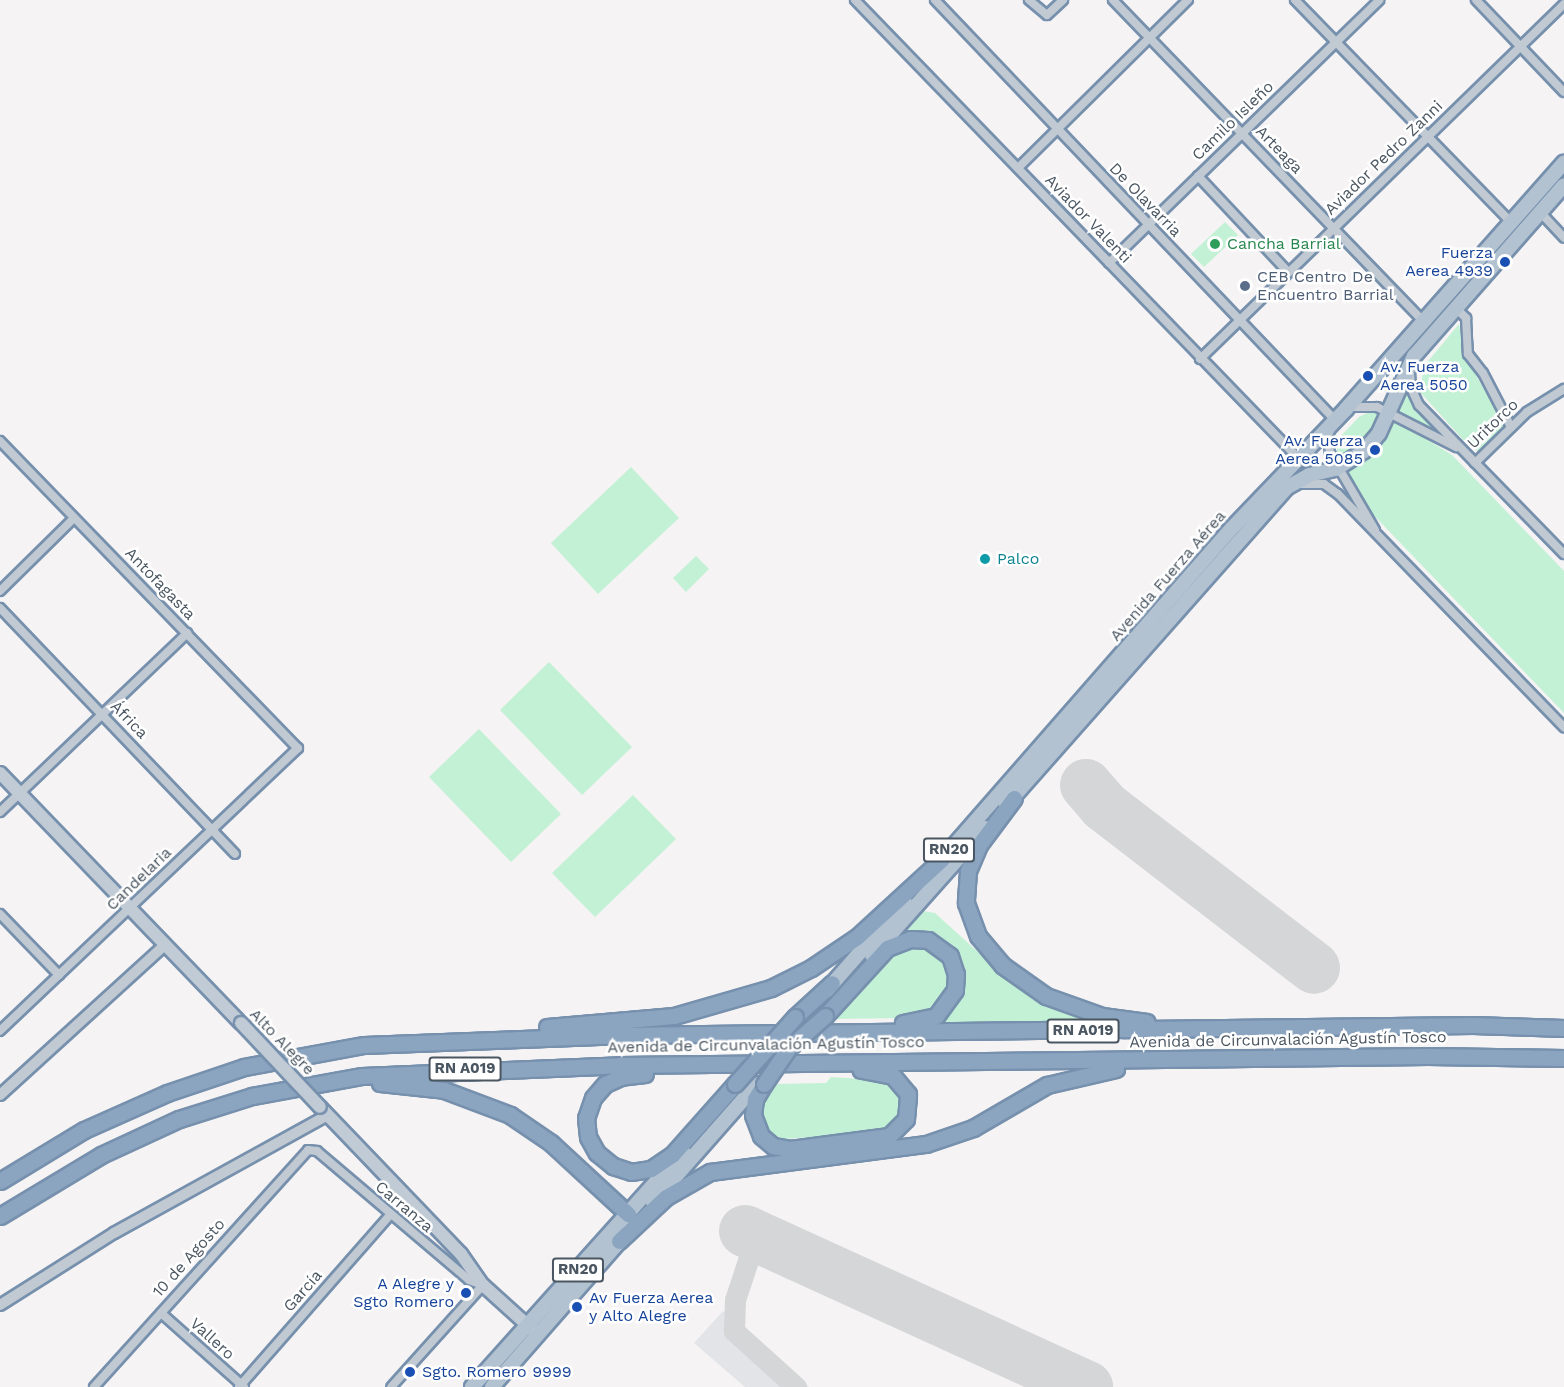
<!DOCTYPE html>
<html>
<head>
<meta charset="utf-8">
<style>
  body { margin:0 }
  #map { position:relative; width:1564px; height:1387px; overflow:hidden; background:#f5f3f3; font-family:"Work Sans",sans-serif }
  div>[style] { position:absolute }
  .airport>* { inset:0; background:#e2e4e7 }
  .green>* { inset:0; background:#c3f1d5 }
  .taxiway>* { height:21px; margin:-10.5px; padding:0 10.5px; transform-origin:10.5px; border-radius:10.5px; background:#d5d6d8 }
  .runway>* { height:52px; margin:-26px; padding:0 26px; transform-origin:26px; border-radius:26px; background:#d5d6d8 }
  .roads { filter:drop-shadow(2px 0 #7690ad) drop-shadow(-2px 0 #7690ad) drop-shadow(0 2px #7690ad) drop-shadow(0 -2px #7690ad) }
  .minor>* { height:8px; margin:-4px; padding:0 4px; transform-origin:4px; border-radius:4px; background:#c1cad2 }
  .tertiary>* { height:10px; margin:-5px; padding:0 5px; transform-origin:5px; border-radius:5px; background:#c1cad2 }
  .secondary>* { height:12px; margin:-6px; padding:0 6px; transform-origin:6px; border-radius:6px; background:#c1cbd6 }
  .primary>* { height:14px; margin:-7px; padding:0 7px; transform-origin:7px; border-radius:7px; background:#b3c2d1 }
  .motorway>* { height:15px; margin:-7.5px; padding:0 7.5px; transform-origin:7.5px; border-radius:7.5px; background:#8ba5c1 }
  .bridges { filter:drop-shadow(2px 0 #7690ad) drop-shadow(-2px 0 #7690ad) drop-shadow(0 2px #7690ad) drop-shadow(0 -2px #7690ad) }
  .secondary-bridge>* { height:12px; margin:-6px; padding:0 6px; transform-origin:6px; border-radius:6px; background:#c1cbd6 }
  .motorway-bridge>* { height:15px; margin:-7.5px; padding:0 7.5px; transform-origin:7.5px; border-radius:7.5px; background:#8ba5c1 }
  .dots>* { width:16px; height:16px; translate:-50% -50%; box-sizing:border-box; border:3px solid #fff; border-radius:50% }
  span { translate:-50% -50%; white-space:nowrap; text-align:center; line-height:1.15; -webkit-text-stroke:5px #fff; paint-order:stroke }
  .shield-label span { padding:2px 4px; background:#fff; border:2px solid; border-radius:4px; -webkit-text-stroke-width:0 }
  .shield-label { font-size:15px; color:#4a5661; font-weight:700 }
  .street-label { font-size:16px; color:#4a5661 }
  .leisure-label { font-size:16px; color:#27864d }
  .left { translate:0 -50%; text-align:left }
  .transit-label { font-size:16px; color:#164399 }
  .right { translate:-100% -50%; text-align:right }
  .service-label { font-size:16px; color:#4e5e75 }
  .culture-label { font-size:16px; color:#0d838f }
</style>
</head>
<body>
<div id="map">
  <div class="airport">
    <i style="clip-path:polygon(723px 1311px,809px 1387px,745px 1387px,694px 1343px)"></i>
  </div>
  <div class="green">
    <i style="clip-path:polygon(1225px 222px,1238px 235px,1204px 267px,1191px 254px)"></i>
    <i style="clip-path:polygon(1459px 324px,1464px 354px,1505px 427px,1481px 453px,1467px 444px,1420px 392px,1424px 366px)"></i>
    <i style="clip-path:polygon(1404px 388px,1435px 431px,1394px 409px)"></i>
    <i style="clip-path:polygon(1371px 411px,1379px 416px,1377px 428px,1353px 452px,1337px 454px,1337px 440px,1359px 417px)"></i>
    <i style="clip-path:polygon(1391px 417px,1452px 455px,1564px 571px,1564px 713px,1360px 501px,1345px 471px,1378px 445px)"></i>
    <i style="clip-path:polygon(631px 467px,679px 518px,598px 594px,551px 543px)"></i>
    <i style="clip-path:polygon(696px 556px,709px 569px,686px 592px,673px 578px)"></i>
    <i style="clip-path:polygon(549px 662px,632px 747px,582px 795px,500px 710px)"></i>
    <i style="clip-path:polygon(479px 729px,561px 814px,511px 862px,429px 777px)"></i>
    <i style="clip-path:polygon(633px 795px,676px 839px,595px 917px,552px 873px)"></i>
    <i style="clip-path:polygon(923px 911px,935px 913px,1000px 972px,1031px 994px,1095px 1021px,931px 1023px,947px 1013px,958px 998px,957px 958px,904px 935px)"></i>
    <i style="clip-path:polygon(921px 944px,945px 959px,952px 981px,933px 1011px,903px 1018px,834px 1019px,889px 957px)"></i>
    <i style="clip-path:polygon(831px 1077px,889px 1081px,901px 1096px,899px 1119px,887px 1130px,870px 1133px,783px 1139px,765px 1129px,758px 1111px,768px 1090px,776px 1084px,826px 1083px)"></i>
  </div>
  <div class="taxiway">
    <i style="left:756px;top:1236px;width:67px;rotate:108.2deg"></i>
    <i style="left:735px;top:1300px;width:31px;rotate:92deg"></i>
    <i style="left:734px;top:1331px;width:84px;rotate:42.1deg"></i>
  </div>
  <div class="runway">
    <i style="left:1086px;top:785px;width:28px;rotate:49deg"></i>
    <i style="left:1104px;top:806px;width:265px;rotate:37.6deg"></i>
    <i style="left:745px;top:1231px;width:376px;rotate:24.5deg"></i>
  </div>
  <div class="roads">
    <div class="minor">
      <i style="left:855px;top:0;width:639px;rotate:45.95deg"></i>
      <i style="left:935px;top:0;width:580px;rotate:46.4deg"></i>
      <i style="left:1335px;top:420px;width:17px;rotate:115deg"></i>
      <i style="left:1328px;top:435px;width:18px;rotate:84deg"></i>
      <i style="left:1330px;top:453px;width:89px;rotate:59.7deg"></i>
      <i style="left:1029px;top:0;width:23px;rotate:40deg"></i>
      <i style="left:1047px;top:15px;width:22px;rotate:-43deg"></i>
      <i style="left:1113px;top:0;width:446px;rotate:46deg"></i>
      <i style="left:1295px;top:0;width:311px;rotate:45.8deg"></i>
      <i style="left:1476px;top:0;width:127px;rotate:46.3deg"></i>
      <i style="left:1018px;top:168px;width:239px;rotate:-44.7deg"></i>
      <i style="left:1198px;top:176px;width:132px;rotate:46.8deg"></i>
      <i style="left:1540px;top:212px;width:35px;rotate:47deg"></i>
      <i style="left:1109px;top:263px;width:377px;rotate:-44.2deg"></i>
      <i style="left:1455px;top:307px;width:16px;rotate:45deg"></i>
      <i style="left:1466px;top:318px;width:36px;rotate:87deg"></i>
      <i style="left:1468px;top:354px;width:24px;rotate:52deg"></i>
      <i style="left:1483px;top:373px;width:61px;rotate:62.6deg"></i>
      <i style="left:1200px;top:359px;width:508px;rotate:-44.28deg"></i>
      <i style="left:1410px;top:371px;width:17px;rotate:87deg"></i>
      <i style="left:1411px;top:388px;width:19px;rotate:65deg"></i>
      <i style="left:1419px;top:405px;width:208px;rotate:45.8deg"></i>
      <i style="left:1350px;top:407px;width:27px"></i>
      <i style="left:1377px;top:407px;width:89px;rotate:26.9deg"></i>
      <i style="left:0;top:441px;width:428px;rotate:45.9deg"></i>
      <i style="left:298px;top:748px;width:411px;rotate:136.5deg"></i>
      <i style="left:1475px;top:463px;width:73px;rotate:-44.4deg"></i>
      <i style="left:1527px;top:412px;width:44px;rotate:-31.9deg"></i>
      <i style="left:1301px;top:484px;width:23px"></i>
      <i style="left:1324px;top:484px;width:17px;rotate:36deg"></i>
      <i style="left:1338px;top:494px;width:325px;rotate:45.9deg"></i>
      <i style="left:0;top:591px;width:104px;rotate:-44.6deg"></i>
      <i style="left:0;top:608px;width:340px;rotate:46.3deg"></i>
      <i style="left:0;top:812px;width:259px;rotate:-43.7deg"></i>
      <i style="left:0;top:914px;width:85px;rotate:46deg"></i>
      <i style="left:161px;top:1313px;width:111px;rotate:41.7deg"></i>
      <i style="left:94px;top:1387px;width:319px;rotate:-47.9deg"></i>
      <i style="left:308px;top:1150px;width:9px;rotate:6deg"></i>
      <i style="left:317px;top:1151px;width:199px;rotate:40.3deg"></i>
      <i style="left:469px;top:1280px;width:15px;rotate:20deg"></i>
      <i style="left:483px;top:1285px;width:137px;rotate:132deg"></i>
      <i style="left:239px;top:1387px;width:229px;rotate:-48.7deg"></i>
    </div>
    <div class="tertiary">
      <i style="left:0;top:1095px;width:223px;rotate:-42.3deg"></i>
      <i style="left:0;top:1305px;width:135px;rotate:-32.3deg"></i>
      <i style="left:114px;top:1233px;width:244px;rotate:-28.9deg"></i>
    </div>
    <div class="secondary">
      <i style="left:0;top:773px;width:347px;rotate:46.1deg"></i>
      <i style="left:320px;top:1107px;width:204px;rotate:46.2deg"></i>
      <i style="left:461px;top:1254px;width:38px;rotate:55deg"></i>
      <i style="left:483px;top:1285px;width:70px;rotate:42.1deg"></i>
    </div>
    <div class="primary">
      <i style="left:1006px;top:805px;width:423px;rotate:-48.5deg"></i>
      <i style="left:1286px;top:488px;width:26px;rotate:-29deg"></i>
      <i style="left:1309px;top:475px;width:28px;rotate:-13deg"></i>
      <i style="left:1336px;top:469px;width:33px;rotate:-33deg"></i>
      <i style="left:1364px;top:451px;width:23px;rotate:-50deg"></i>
      <i style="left:1379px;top:433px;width:85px;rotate:-65.6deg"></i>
      <i style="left:1414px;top:356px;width:227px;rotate:-48.7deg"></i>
      <i style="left:936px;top:866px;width:449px;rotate:-48.8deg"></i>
      <i style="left:1232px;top:528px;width:165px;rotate:-46.2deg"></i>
      <i style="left:1346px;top:409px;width:329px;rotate:-48.5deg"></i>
      <i style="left:872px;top:955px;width:170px;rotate:-48.3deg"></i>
      <i style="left:827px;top:990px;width:118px;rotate:-48.8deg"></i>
      <i style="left:653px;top:1202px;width:157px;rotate:-48.6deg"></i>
      <i style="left:472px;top:1387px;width:316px;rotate:-48.1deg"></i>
      <i style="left:492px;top:1387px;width:205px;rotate:-48.8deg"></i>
    </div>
    <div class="motorway">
      <i style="left:1014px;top:798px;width:59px;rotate:126.7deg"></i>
      <i style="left:979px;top:845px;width:28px;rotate:113deg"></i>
      <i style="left:968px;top:871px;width:32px;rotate:94deg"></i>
      <i style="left:966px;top:903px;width:35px;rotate:70deg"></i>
      <i style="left:978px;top:936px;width:38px;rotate:50deg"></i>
      <i style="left:1002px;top:965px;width:54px;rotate:35.2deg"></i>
      <i style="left:1046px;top:996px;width:59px;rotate:19.7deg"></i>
      <i style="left:1102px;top:1016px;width:45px;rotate:7.6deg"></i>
      <i style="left:825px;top:1016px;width:92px;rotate:-47.6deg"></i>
      <i style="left:887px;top:948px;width:25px;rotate:-21deg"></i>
      <i style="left:910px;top:939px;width:18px;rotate:3deg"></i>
      <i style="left:928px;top:940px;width:27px;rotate:36deg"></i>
      <i style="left:950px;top:956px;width:19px;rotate:72deg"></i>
      <i style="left:956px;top:974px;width:16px;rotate:94deg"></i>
      <i style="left:955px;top:990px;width:32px;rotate:126deg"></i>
      <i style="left:936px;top:1016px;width:34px;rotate:168deg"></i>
      <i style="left:795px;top:1017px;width:50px;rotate:-42.6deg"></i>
      <i style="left:547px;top:1027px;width:127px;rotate:-5deg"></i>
      <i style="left:674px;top:1016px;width:101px;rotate:-16.1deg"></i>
      <i style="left:771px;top:988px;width:45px;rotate:-26.6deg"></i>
      <i style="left:811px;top:968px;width:55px;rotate:-34deg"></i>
      <i style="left:857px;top:937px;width:115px;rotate:-42.5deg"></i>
      <i style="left:645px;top:1074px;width:24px;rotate:173deg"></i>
      <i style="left:621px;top:1077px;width:17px;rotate:156deg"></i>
      <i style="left:605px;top:1084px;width:18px;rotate:131deg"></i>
      <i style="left:593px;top:1098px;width:21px;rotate:109deg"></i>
      <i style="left:586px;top:1118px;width:19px;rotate:84deg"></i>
      <i style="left:588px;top:1137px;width:18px;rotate:61deg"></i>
      <i style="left:597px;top:1153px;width:21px;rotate:39deg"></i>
      <i style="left:613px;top:1166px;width:19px;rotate:18deg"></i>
      <i style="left:631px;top:1172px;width:20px;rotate:-9deg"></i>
      <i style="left:651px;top:1169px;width:25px;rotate:-34deg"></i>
      <i style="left:672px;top:1155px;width:95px;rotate:-48.4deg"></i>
      <i style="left:380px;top:1083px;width:64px;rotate:6.2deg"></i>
      <i style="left:444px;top:1090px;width:71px;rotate:20.7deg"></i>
      <i style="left:510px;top:1115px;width:50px;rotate:34.3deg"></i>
      <i style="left:551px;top:1143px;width:105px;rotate:42.7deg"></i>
      <i style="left:764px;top:1084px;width:17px;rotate:121deg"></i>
      <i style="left:755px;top:1099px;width:16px;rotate:97deg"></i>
      <i style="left:753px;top:1115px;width:22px;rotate:69deg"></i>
      <i style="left:761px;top:1136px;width:16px;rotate:40deg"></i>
      <i style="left:773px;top:1146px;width:17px;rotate:10deg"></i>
      <i style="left:790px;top:1149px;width:100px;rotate:-7.5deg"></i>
      <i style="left:889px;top:1136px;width:24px;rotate:-45deg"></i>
      <i style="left:906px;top:1119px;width:25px;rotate:-85deg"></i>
      <i style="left:908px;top:1094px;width:23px;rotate:-130deg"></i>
      <i style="left:893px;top:1076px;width:33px;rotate:-169deg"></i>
      <i style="left:0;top:1181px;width:98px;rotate:-31.3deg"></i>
      <i style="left:84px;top:1130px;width:91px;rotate:-24deg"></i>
      <i style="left:167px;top:1093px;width:81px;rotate:-18.7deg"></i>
      <i style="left:244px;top:1067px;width:122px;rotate:-10.4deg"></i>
      <i style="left:364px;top:1045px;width:255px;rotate:-2.2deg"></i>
      <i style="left:619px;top:1035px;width:854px;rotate:-0.67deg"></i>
      <i style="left:1473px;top:1025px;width:91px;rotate:1.9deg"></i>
      <i style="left:0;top:1216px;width:118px;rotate:-31.1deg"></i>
      <i style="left:101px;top:1155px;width:86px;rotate:-24.8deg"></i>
      <i style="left:179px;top:1119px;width:77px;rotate:-17.5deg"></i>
      <i style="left:252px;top:1096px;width:112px;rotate:-10.3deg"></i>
      <i style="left:362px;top:1076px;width:258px;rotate:-2.4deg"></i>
      <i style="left:620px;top:1065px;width:808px;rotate:-0.64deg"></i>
      <i style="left:1428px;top:1056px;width:136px;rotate:0.8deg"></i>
      <i style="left:619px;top:1241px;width:64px;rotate:-43.1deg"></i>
      <i style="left:666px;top:1197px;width:51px;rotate:-29.6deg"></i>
      <i style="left:710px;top:1172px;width:218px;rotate:-7.4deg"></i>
      <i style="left:926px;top:1144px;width:50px;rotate:-18.8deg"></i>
      <i style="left:973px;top:1128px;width:86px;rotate:-30.2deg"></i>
      <i style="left:1047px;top:1085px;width:71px;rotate:-13.1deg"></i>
    </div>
  </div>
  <div class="bridges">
    <div class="secondary-bridge">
      <i style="left:241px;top:1023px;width:115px;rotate:46.8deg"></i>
    </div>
    <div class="motorway-bridge">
      <i style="left:792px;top:1045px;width:44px;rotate:-41.3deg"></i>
      <i style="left:735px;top:1084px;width:90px;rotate:-48.2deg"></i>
      <i style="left:764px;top:1084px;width:42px;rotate:-55.6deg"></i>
    </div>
  </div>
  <div class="dots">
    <i style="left:1215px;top:244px;background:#2e9e5b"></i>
    <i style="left:1505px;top:262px;background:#1a4fb4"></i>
    <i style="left:1245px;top:286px;background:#5c6f8a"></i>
    <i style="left:1368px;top:376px;background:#1a4fb4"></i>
    <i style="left:1375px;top:450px;background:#1a4fb4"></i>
    <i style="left:985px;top:559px;background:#0f9aa8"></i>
    <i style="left:466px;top:1293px;background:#1a4fb4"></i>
    <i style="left:577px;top:1307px;background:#1a4fb4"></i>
    <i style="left:410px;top:1372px;background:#1a4fb4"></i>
  </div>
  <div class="shield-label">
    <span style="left:949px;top:850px">RN20</span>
    <span style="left:1083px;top:1031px">RN A019</span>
    <span style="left:465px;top:1069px">RN A019</span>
    <span style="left:578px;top:1270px">RN20</span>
  </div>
  <div class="street-label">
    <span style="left:1233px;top:121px;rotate:-44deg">Camilo Isleño</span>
    <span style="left:1279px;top:150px;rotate:46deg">Arteaga</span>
    <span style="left:1384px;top:158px;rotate:-44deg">Aviador Pedro Zanni</span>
    <span style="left:1145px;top:200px;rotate:46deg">De Olavarria</span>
    <span style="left:1088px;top:219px;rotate:46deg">Aviador Valenti</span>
    <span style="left:1493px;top:424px;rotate:-44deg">Uritorco</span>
    <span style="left:1168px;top:576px;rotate:-49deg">Avenida Fuerza Aérea</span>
    <span style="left:160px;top:584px;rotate:46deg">Antofagasta</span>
    <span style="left:129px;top:720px;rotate:46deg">África</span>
    <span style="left:139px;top:879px;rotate:-44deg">Candelaria</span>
    <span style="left:1288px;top:1040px;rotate:-1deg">Avenida de Circunvalación Agustín Tosco</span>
    <span style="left:282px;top:1042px;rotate:46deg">Alto Alegre</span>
    <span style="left:766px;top:1045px;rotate:-1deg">Avenida de Circunvalación Agustín Tosco</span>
    <span style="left:404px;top:1207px;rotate:40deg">Carranza</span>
    <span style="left:189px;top:1258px;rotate:-48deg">10 de Agosto</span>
    <span style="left:303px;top:1291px;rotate:-49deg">García</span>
    <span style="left:212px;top:1339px;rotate:42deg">Vallero</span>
  </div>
  <div class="leisure-label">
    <span class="left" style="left:1227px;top:244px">Cancha Barrial</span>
  </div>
  <div class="transit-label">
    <span class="right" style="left:1493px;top:262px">Fuerza<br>Aerea 4939</span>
    <span class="left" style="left:1380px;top:376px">Av. Fuerza<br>Aerea 5050</span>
    <span class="right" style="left:1363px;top:450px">Av. Fuerza<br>Aerea 5085</span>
    <span class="right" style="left:454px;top:1293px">A Alegre y<br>Sgto Romero</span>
    <span class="left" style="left:589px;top:1307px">Av Fuerza Aerea<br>y Alto Alegre</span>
    <span class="left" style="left:422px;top:1372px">Sgto. Romero 9999</span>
  </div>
  <div class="service-label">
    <span class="left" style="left:1257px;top:286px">CEB Centro De<br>Encuentro Barrial</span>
  </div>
  <div class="culture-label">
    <span class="left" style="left:997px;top:559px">Palco</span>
  </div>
</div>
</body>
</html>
